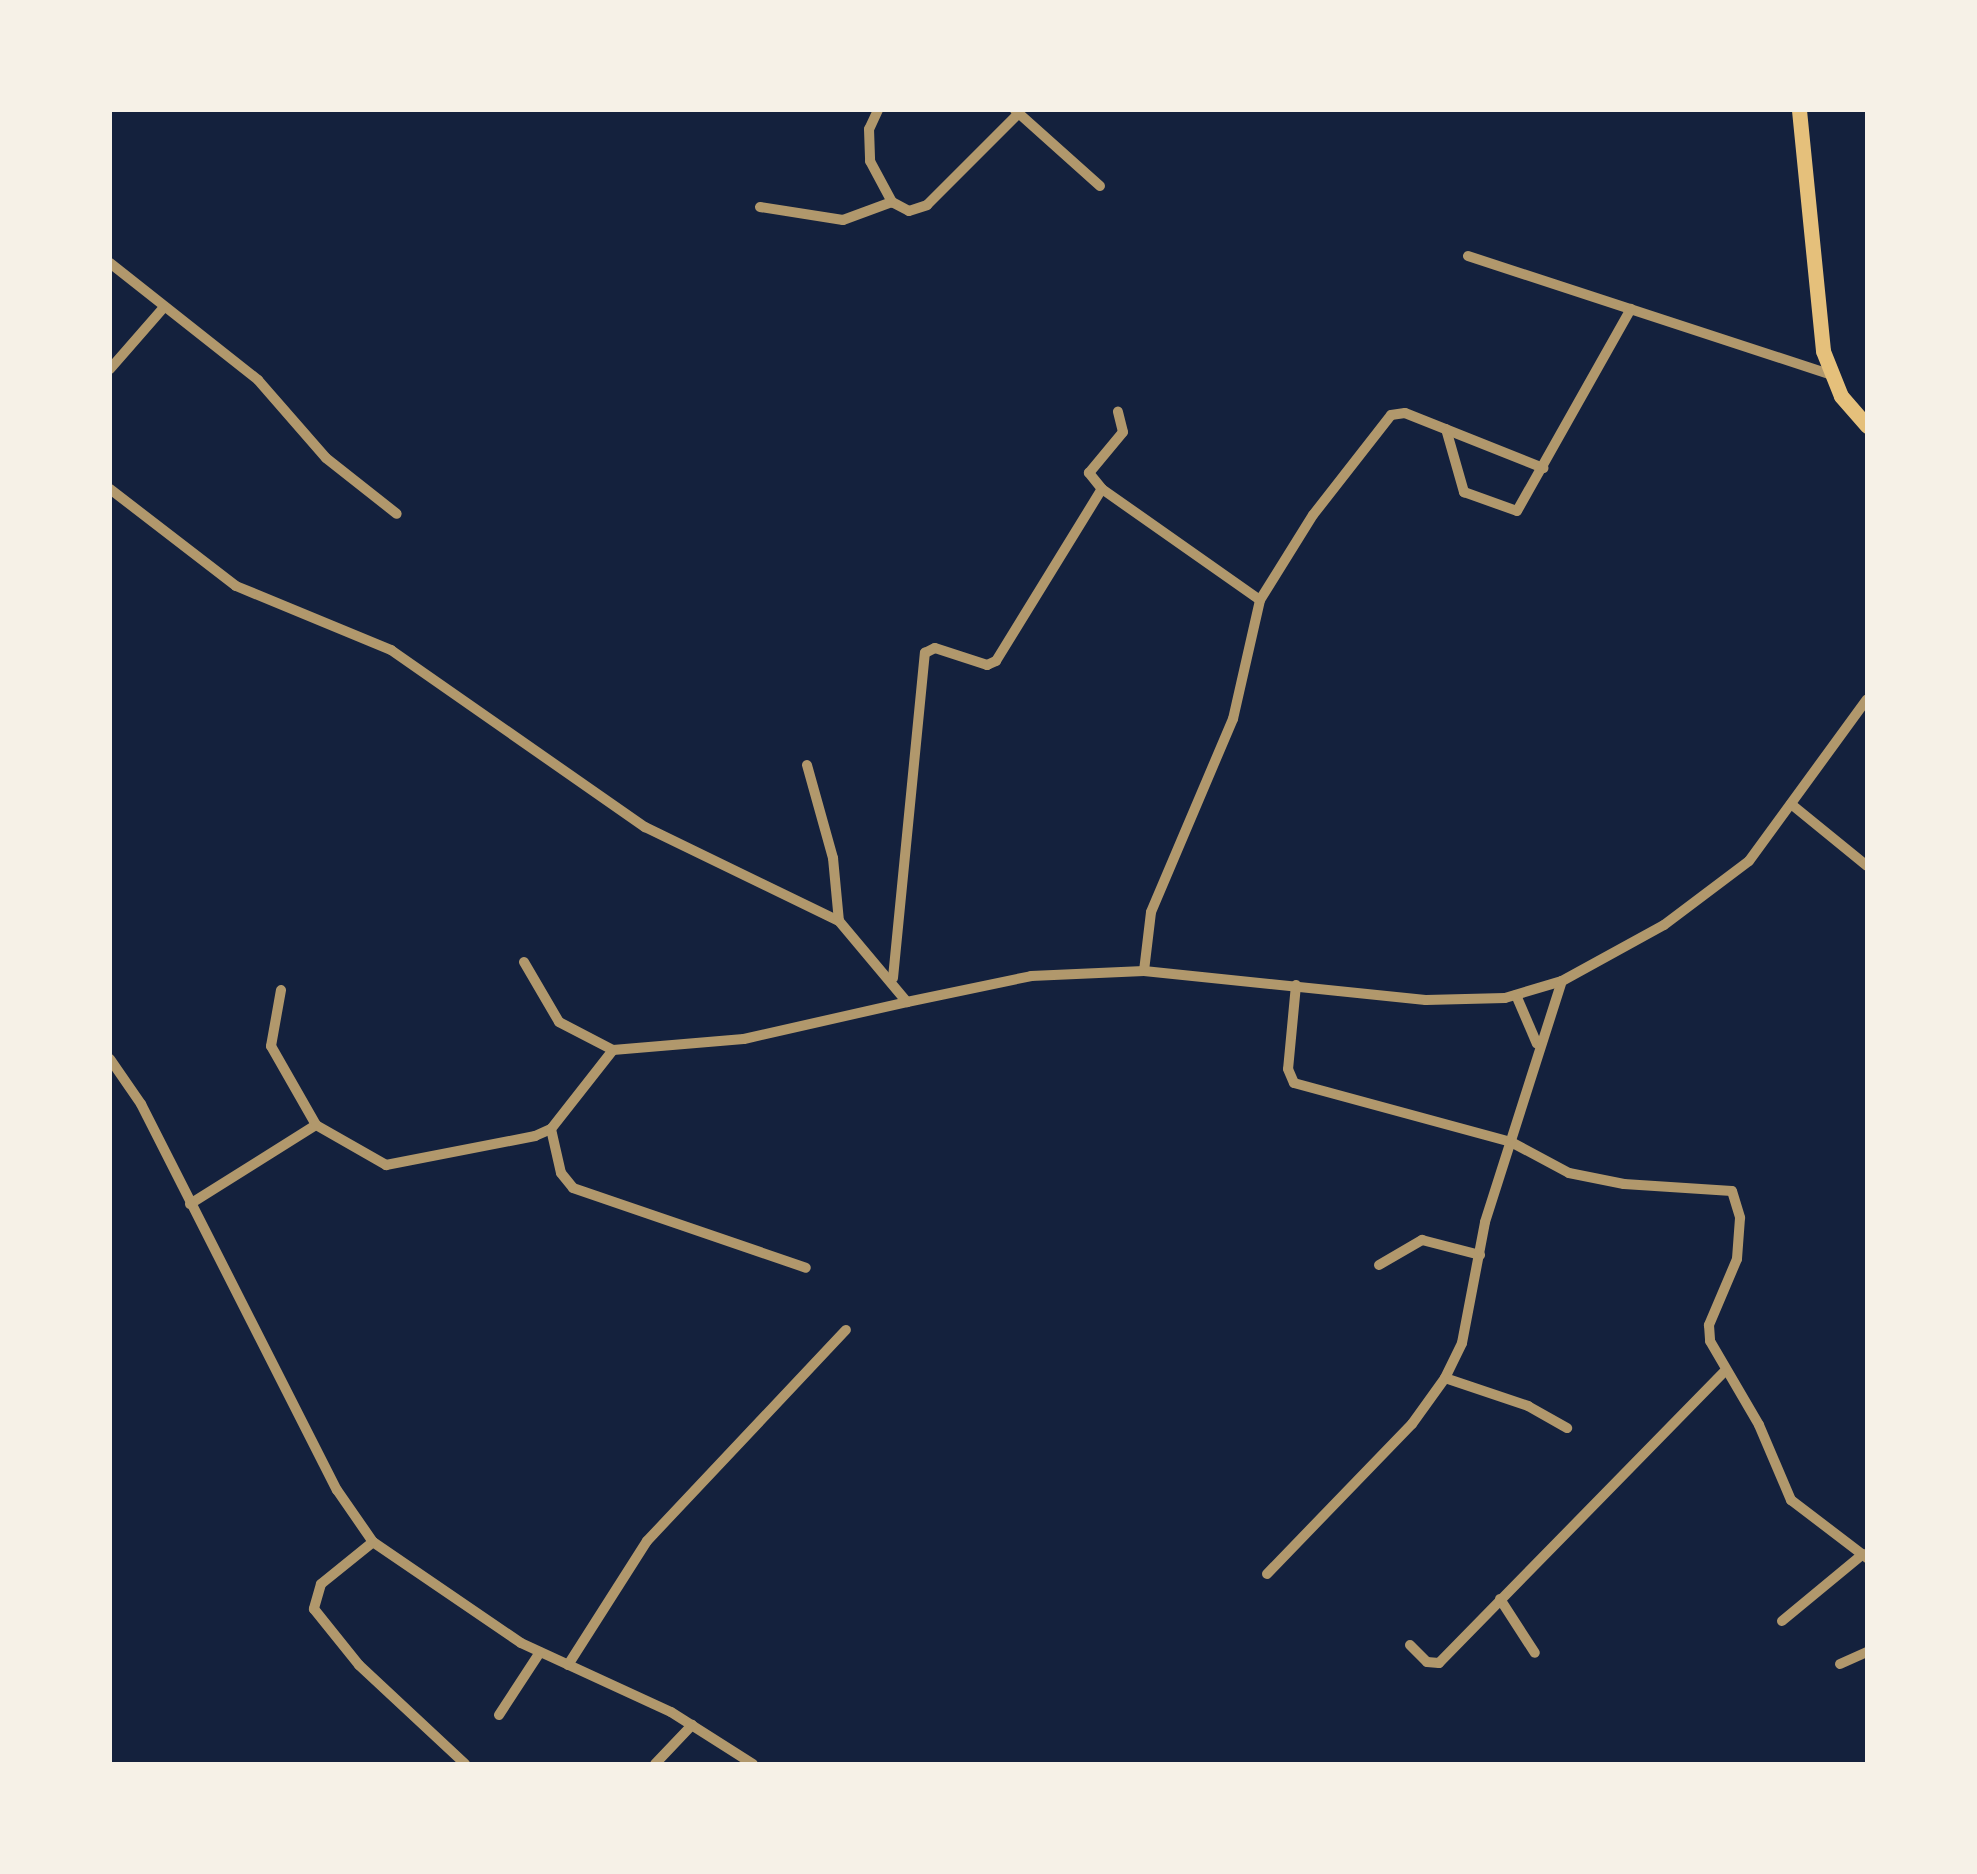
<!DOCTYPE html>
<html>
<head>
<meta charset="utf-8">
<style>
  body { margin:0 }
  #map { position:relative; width:1977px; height:1874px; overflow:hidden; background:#14213d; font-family:Cabin,sans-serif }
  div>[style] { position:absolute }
  .minor>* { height:10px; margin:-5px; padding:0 5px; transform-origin:5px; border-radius:5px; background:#b1986c }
  .primary>* { height:15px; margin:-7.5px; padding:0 7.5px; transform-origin:7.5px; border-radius:7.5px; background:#e5c07b }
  span { translate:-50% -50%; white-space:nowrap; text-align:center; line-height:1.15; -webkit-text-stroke:10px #f6f1e7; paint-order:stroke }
  .frame { position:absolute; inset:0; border:112px solid #f6f1e7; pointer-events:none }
</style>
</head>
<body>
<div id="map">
  <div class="minor">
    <i style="left:878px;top:110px;width:21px;rotate:115deg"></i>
    <i style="left:869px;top:129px;width:32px;rotate:88deg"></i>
    <i style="left:870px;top:161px;width:47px;rotate:61.8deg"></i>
    <i style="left:892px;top:202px;width:19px;rotate:28deg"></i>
    <i style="left:909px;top:211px;width:19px;rotate:-18deg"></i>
    <i style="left:927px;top:205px;width:129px;rotate:-45deg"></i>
    <i style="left:1015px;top:110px;width:114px;rotate:41.8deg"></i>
    <i style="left:760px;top:207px;width:84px;rotate:8.9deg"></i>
    <i style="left:843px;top:220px;width:52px;rotate:-20.2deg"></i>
    <i style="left:1468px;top:256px;width:383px;rotate:18.1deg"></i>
    <i style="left:110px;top:263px;width:189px;rotate:38.3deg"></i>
    <i style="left:258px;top:380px;width:103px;rotate:48.9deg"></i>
    <i style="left:326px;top:458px;width:90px;rotate:38.3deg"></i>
    <i style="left:110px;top:369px;width:82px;rotate:-48.9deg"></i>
    <i style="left:1446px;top:429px;width:66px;rotate:74.1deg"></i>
    <i style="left:1464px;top:492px;width:56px;rotate:19.7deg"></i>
    <i style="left:1517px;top:511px;width:232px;rotate:-60.6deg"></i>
    <i style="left:110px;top:489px;width:159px;rotate:37.6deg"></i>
    <i style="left:236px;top:586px;width:168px;rotate:22.4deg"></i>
    <i style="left:391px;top:650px;width:310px;rotate:34.9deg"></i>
    <i style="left:645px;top:827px;width:216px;rotate:25.9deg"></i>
    <i style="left:839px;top:921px;width:106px;rotate:50deg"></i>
    <i style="left:907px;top:1002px;width:127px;rotate:-11.8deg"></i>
    <i style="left:1031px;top:976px;width:113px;rotate:-2.5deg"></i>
    <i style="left:1144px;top:971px;width:283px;rotate:5.9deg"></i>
    <i style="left:1426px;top:1000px;width:79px;rotate:-1.5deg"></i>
    <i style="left:1505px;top:998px;width:59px;rotate:-16.6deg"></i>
    <i style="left:1562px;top:981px;width:116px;rotate:-28.8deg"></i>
    <i style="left:1664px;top:925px;width:106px;rotate:-37deg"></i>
    <i style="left:1749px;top:861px;width:200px;rotate:-53.9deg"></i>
    <i style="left:1102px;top:489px;width:21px;rotate:-129deg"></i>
    <i style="left:1089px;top:473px;width:53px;rotate:-50.3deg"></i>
    <i style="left:1123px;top:432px;width:21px;rotate:-104deg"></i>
    <i style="left:807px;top:765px;width:97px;rotate:74.4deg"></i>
    <i style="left:833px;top:858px;width:63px;rotate:84.6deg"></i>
    <i style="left:1791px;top:804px;width:98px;rotate:39.2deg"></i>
    <i style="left:524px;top:962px;width:69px;rotate:59.7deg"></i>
    <i style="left:559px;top:1022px;width:61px;rotate:27.4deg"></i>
    <i style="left:613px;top:1050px;width:131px;rotate:-4.8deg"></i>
    <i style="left:744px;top:1039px;width:167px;rotate:-12.8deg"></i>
    <i style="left:1144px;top:971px;width:59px;rotate:-83.2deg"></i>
    <i style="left:1151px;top:912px;width:210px;rotate:-67deg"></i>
    <i style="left:1233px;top:719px;width:122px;rotate:-77.2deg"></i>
    <i style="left:1260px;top:600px;width:100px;rotate:-58.1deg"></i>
    <i style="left:1313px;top:515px;width:127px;rotate:-52deg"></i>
    <i style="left:1391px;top:415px;width:14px;rotate:-8deg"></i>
    <i style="left:1405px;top:413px;width:149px;rotate:21.7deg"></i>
    <i style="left:893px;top:978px;width:327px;rotate:-84.4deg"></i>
    <i style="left:925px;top:653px;width:11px;rotate:-27deg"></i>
    <i style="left:935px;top:648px;width:55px;rotate:18.1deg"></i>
    <i style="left:987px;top:665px;width:10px;rotate:-24deg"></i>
    <i style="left:996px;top:661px;width:202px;rotate:-58.4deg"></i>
    <i style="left:1102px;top:489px;width:193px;rotate:35.1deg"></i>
    <i style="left:1296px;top:985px;width:84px;rotate:95.4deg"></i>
    <i style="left:1288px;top:1069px;width:15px;rotate:67deg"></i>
    <i style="left:1294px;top:1083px;width:225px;rotate:15.2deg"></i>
    <i style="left:1511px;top:1142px;width:66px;rotate:28.1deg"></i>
    <i style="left:1569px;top:1173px;width:56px;rotate:11.3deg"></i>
    <i style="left:1624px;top:1184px;width:108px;rotate:3.7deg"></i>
    <i style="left:1732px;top:1191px;width:28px;rotate:73deg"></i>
    <i style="left:1740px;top:1218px;width:41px;rotate:94.2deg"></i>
    <i style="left:1737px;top:1259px;width:72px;rotate:113deg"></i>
    <i style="left:1709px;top:1325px;width:16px;rotate:86deg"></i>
    <i style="left:1710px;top:1341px;width:97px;rotate:59.7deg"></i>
    <i style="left:1759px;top:1425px;width:82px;rotate:66.9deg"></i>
    <i style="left:1791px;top:1500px;width:96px;rotate:37.3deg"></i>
    <i style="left:281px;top:990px;width:57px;rotate:100.1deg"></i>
    <i style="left:271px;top:1046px;width:91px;rotate:60.3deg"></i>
    <i style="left:1516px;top:995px;width:53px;rotate:66.8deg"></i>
    <i style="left:110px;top:1059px;width:55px;rotate:55.4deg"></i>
    <i style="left:141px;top:1104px;width:433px;rotate:63.1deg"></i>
    <i style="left:337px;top:1490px;width:63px;rotate:55.3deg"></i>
    <i style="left:373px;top:1542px;width:179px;rotate:34.3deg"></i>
    <i style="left:521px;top:1643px;width:165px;rotate:24.7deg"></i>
    <i style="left:671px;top:1712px;width:97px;rotate:32.4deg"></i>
    <i style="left:551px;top:1129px;width:45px;rotate:77.2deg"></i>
    <i style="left:561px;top:1173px;width:19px;rotate:51deg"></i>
    <i style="left:573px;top:1188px;width:246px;rotate:18.9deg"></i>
    <i style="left:190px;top:1204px;width:149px;rotate:-32.1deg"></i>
    <i style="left:316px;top:1125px;width:81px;rotate:29.7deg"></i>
    <i style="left:386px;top:1165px;width:152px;rotate:-11deg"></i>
    <i style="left:535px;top:1136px;width:17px;rotate:-24deg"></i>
    <i style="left:551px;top:1129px;width:100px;rotate:-51.9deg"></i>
    <i style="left:1379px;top:1265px;width:50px;rotate:-30.2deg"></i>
    <i style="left:1422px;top:1240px;width:60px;rotate:14.5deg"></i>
    <i style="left:1445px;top:1378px;width:88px;rotate:18.6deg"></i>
    <i style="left:1528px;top:1406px;width:45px;rotate:29.4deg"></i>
    <i style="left:373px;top:1542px;width:67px;rotate:141.1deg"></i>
    <i style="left:321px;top:1584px;width:26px;rotate:106deg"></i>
    <i style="left:314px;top:1609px;width:72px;rotate:51.2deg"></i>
    <i style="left:359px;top:1665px;width:145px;rotate:43deg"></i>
    <i style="left:1267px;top:1574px;width:209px;rotate:-46deg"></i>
    <i style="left:1412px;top:1424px;width:57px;rotate:-54.3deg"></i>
    <i style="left:1445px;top:1378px;width:39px;rotate:-64deg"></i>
    <i style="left:1462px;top:1343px;width:123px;rotate:-79.2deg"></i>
    <i style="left:1485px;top:1222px;width:253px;rotate:-72.3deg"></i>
    <i style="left:1500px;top:1599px;width:64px;rotate:57.1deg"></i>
    <i style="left:1782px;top:1621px;width:105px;rotate:-39.6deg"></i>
    <i style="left:1410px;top:1645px;width:24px;rotate:45deg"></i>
    <i style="left:1427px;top:1662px;width:12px;rotate:5deg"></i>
    <i style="left:1439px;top:1663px;width:410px;rotate:-45.6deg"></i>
    <i style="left:1840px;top:1664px;width:30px;rotate:-24deg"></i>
    <i style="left:568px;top:1665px;width:147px;rotate:-57.5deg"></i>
    <i style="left:647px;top:1541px;width:290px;rotate:-46.7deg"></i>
    <i style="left:499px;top:1715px;width:75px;rotate:-56.9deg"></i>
    <i style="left:655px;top:1764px;width:54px;rotate:-46.5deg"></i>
  </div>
  <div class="primary">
    <i style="left:1799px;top:110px;width:242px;rotate:84.3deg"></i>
    <i style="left:1823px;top:351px;width:48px;rotate:68.2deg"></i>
    <i style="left:1841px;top:396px;width:40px;rotate:49deg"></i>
  </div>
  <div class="frame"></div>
</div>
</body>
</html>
